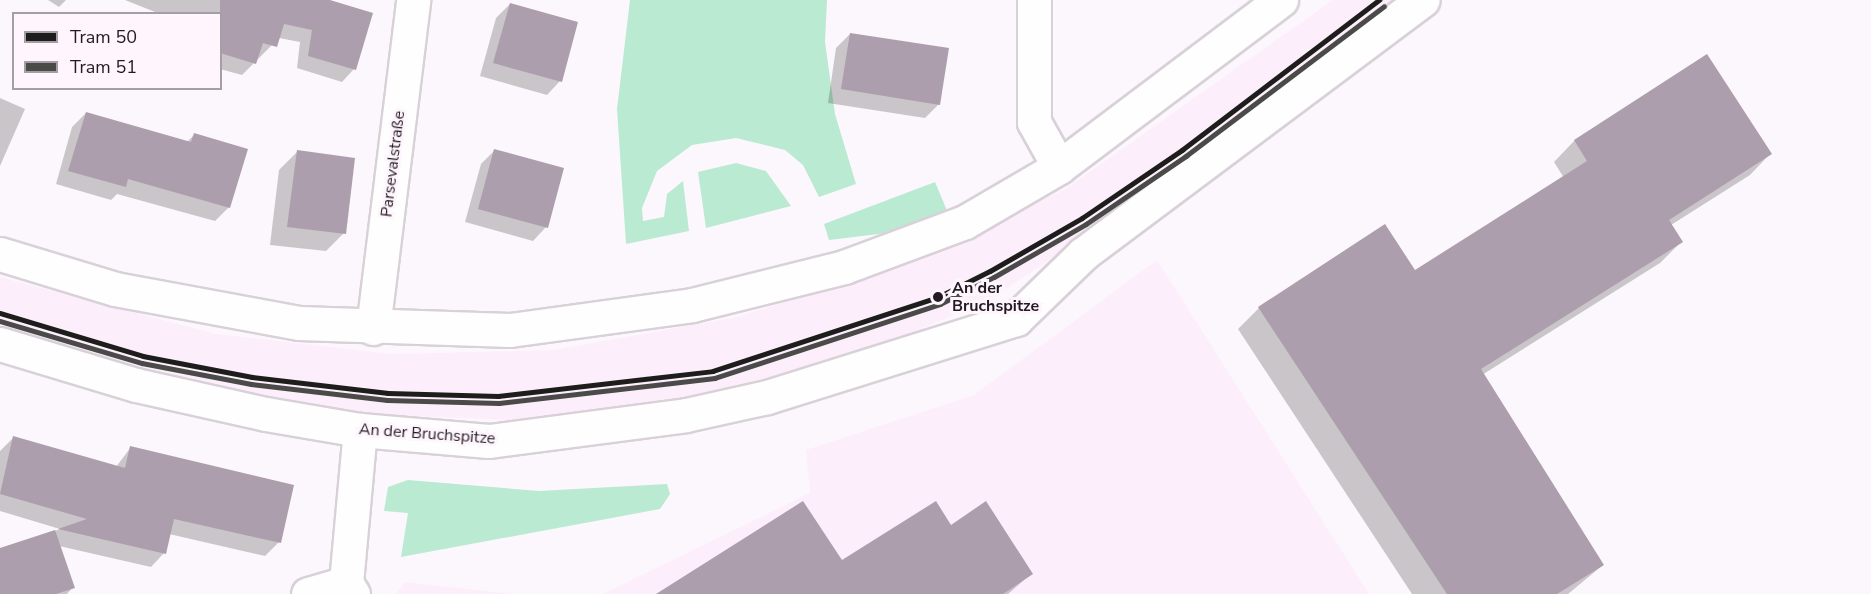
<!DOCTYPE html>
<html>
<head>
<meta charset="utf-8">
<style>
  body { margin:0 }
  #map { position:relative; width:1871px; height:594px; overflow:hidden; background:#fcf7fc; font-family:"Nunito Sans",sans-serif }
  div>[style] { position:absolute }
  .built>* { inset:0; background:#fdeefc }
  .green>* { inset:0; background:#bbead2 }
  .shadow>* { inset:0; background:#0003 }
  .building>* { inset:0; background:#ac9eac }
  .roads { filter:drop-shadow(2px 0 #d8d1d8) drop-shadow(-2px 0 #d8d1d8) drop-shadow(0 2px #d8d1d8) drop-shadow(0 -2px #d8d1d8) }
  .minor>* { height:33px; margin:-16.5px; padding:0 16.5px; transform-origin:16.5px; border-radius:16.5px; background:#fffeff }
  .major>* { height:33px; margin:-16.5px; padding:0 16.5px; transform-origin:16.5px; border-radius:16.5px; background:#fffeff }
  .tram-1>* { height:4.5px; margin:-2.25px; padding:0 2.25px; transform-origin:2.25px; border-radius:2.25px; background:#1d1d1b }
  .tram-2>* { height:4.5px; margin:-2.25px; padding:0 2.25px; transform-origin:2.25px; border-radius:2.25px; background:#4a4a49 }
  .dots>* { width:16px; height:16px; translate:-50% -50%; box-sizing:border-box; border:3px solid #fef5fd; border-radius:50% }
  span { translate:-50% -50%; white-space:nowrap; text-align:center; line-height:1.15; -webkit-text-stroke:6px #fef5fd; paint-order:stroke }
  .street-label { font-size:16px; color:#231b23 }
  .stop-label { font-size:16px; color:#231b23; font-weight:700 }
  .left { translate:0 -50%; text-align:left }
  .legend { position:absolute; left:12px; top:12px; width:210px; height:78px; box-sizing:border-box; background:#fef5fd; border:2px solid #a69ea6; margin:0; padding:8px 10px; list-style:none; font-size:18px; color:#231b23 }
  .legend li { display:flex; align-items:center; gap:12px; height:30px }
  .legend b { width:30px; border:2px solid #a69ea6 }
</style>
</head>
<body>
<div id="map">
  <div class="built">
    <i style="clip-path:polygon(1333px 0,1393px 0,1075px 243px,992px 298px,844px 363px,755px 388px,590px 414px,508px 420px,392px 415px,296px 404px,109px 365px,0 328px,0 277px,216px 334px,393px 354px,553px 350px,738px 317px,910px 261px,1064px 190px)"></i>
    <i style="clip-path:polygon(1157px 260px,1369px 594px,603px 594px,810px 493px,806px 450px,974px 395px)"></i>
    <i style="clip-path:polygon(405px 582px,513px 594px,396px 594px)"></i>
  </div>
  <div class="green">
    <i style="clip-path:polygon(630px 0,827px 0,825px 42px,835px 114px,856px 184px,819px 197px,803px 165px,785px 150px,736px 138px,692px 145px,657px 171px,642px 208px,643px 221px,664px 217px,667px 194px,683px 181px,689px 231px,626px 244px,617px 109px)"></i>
    <i style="clip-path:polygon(736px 163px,766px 171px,791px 206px,706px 228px,698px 172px)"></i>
    <i style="clip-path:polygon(935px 182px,948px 213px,895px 232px,829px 240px,824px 224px)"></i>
    <i style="clip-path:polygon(408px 480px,539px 491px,667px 484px,670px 494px,660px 509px,401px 557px,408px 513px,384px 511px,388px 487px)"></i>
  </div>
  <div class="shadow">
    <i style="clip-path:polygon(48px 0,66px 0,59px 7px)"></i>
    <i style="clip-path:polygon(125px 0,327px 0,354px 69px,342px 82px,297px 68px,300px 42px,279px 38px,242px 75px,220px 69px,220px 14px,160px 14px)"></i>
    <i style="clip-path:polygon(510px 4px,560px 81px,547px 95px,480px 76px,496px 18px)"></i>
    <i style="clip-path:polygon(850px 34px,939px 104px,925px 118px,828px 103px,836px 48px)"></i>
    <i style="clip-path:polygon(1707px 56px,1770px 154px,1750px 175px,1671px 225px,1681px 242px,1660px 263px,1482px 375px,1603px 565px,1568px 594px,1412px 594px,1238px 329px,1259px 308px,1414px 272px,1564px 178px,1554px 162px,1574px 141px)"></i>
    <i style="clip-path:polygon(0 98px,25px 109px,0 166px)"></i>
    <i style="clip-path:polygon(86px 113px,186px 143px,194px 135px,229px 207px,215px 221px,117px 194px,111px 200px,56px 184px,72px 127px)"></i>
    <i style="clip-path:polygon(495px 150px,546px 227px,533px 241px,465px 222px,481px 164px)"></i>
    <i style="clip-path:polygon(297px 152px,344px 233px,326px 251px,270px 245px,279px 170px)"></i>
    <i style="clip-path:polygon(13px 438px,116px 467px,131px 447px,279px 542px,265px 556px,169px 534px,164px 553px,151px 567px,59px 546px,73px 587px,67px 594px,0 594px,0 550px,60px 529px,0 511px,0 451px)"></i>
    <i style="clip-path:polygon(951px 527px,1031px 574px,1008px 594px,658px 594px,841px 562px)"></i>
  </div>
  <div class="building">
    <i style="clip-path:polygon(220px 0,330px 0,373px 13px,356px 70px,308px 56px,312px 30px,284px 24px,277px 47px,263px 43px,256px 64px,220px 53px)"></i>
    <i style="clip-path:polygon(510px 3px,578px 22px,562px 82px,493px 63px)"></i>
    <i style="clip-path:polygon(850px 33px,949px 48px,940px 105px,841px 89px)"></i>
    <i style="clip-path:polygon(1707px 54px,1772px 154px,1669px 220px,1683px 242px,1481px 369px,1604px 565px,1557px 594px,1447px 594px,1258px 307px,1385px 224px,1415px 270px,1587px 161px,1574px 140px)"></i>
    <i style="clip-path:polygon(86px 112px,191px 142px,194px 133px,248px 149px,230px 208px,128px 179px,126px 187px,68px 171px)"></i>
    <i style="clip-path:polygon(494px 149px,564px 168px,548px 228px,478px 209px)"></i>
    <i style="clip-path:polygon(297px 150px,355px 158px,346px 234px,287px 227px)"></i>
    <i style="clip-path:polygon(13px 436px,125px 468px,130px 446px,294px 485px,281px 543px,174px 519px,166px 554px,58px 529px,87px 519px,0 494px)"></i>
    <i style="clip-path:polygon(803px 501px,842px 560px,936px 501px,951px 525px,986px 501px,1033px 574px,1003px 594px,656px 594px)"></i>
    <i style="clip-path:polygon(55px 530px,75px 588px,56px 594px,0 594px,0 548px)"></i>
  </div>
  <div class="roads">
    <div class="minor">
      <i style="left:1034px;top:0;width:122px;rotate:90deg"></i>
      <i style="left:1034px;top:122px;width:51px;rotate:60.9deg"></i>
      <i style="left:373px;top:328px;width:330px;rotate:-83deg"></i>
      <i style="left:308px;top:594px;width:40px;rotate:-16deg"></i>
      <i style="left:353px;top:594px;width:13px;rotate:-122deg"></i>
      <i style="left:346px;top:583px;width:154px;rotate:-84.8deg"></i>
    </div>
    <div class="major">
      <i style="left:0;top:254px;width:120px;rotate:16.9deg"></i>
      <i style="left:115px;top:289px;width:187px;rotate:10.5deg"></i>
      <i style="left:299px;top:323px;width:211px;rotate:1.9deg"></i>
      <i style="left:510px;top:330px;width:184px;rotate:-7.8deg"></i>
      <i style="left:692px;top:305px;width:157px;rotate:-14deg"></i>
      <i style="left:844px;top:267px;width:129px;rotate:-20.4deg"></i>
      <i style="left:965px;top:222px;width:109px;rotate:-30.3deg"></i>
      <i style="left:1059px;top:167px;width:278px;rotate:-37deg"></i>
      <i style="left:0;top:344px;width:142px;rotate:16.8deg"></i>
      <i style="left:136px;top:385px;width:133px;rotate:12.6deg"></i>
      <i style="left:266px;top:414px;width:95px;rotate:9.7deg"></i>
      <i style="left:360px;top:430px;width:129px;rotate:4.9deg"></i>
      <i style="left:489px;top:441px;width:199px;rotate:-7.5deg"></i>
      <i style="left:686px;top:415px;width:83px;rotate:-12.5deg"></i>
      <i style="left:767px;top:397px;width:261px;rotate:-17.4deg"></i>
      <i style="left:1016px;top:319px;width:93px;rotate:-44.1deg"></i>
      <i style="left:1083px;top:254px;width:424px;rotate:-36.8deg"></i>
    </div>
  </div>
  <div class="tram-1">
    <i style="left:0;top:313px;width:149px;rotate:16.7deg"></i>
    <i style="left:143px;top:356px;width:111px;rotate:10.9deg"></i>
    <i style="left:252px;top:377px;width:137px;rotate:6.7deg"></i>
    <i style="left:388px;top:393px;width:110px;rotate:1.6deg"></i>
    <i style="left:498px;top:396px;width:216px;rotate:-6.6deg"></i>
    <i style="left:713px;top:371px;width:237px;rotate:-18.2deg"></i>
    <i style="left:938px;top:297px;width:58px;rotate:-26.6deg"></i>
    <i style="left:990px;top:271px;width:106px;rotate:-29.9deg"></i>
    <i style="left:1082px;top:218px;width:121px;rotate:-34.2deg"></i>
    <i style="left:1182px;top:150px;width:248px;rotate:-37.3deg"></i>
  </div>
  <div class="tram-2">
    <i style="left:0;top:321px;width:148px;rotate:16.5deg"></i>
    <i style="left:142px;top:363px;width:111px;rotate:10.9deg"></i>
    <i style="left:251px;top:384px;width:137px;rotate:6.7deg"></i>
    <i style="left:387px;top:400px;width:112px;rotate:1.5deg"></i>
    <i style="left:499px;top:403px;width:217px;rotate:-6.6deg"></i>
    <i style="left:715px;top:378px;width:237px;rotate:-18.2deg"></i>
    <i style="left:940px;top:304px;width:60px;rotate:-26.6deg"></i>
    <i style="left:994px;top:277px;width:106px;rotate:-29.9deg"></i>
    <i style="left:1086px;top:224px;width:121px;rotate:-34.2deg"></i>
    <i style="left:1186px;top:156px;width:248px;rotate:-37.1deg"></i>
  </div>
  <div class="dots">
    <i style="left:938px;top:297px;background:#231b23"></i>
  </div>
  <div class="street-label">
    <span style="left:393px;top:164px;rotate:-83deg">Parsevalstraße</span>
    <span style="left:427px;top:434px;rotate:4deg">An der Bruchspitze</span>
  </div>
  <div class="stop-label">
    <span class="left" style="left:952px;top:297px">An der<br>Bruchspitze</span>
  </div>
  <ul class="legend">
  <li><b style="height:8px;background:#1d1d1b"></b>Tram 50</li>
  <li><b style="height:8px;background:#4a4a49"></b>Tram 51</li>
  </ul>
</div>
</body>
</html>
